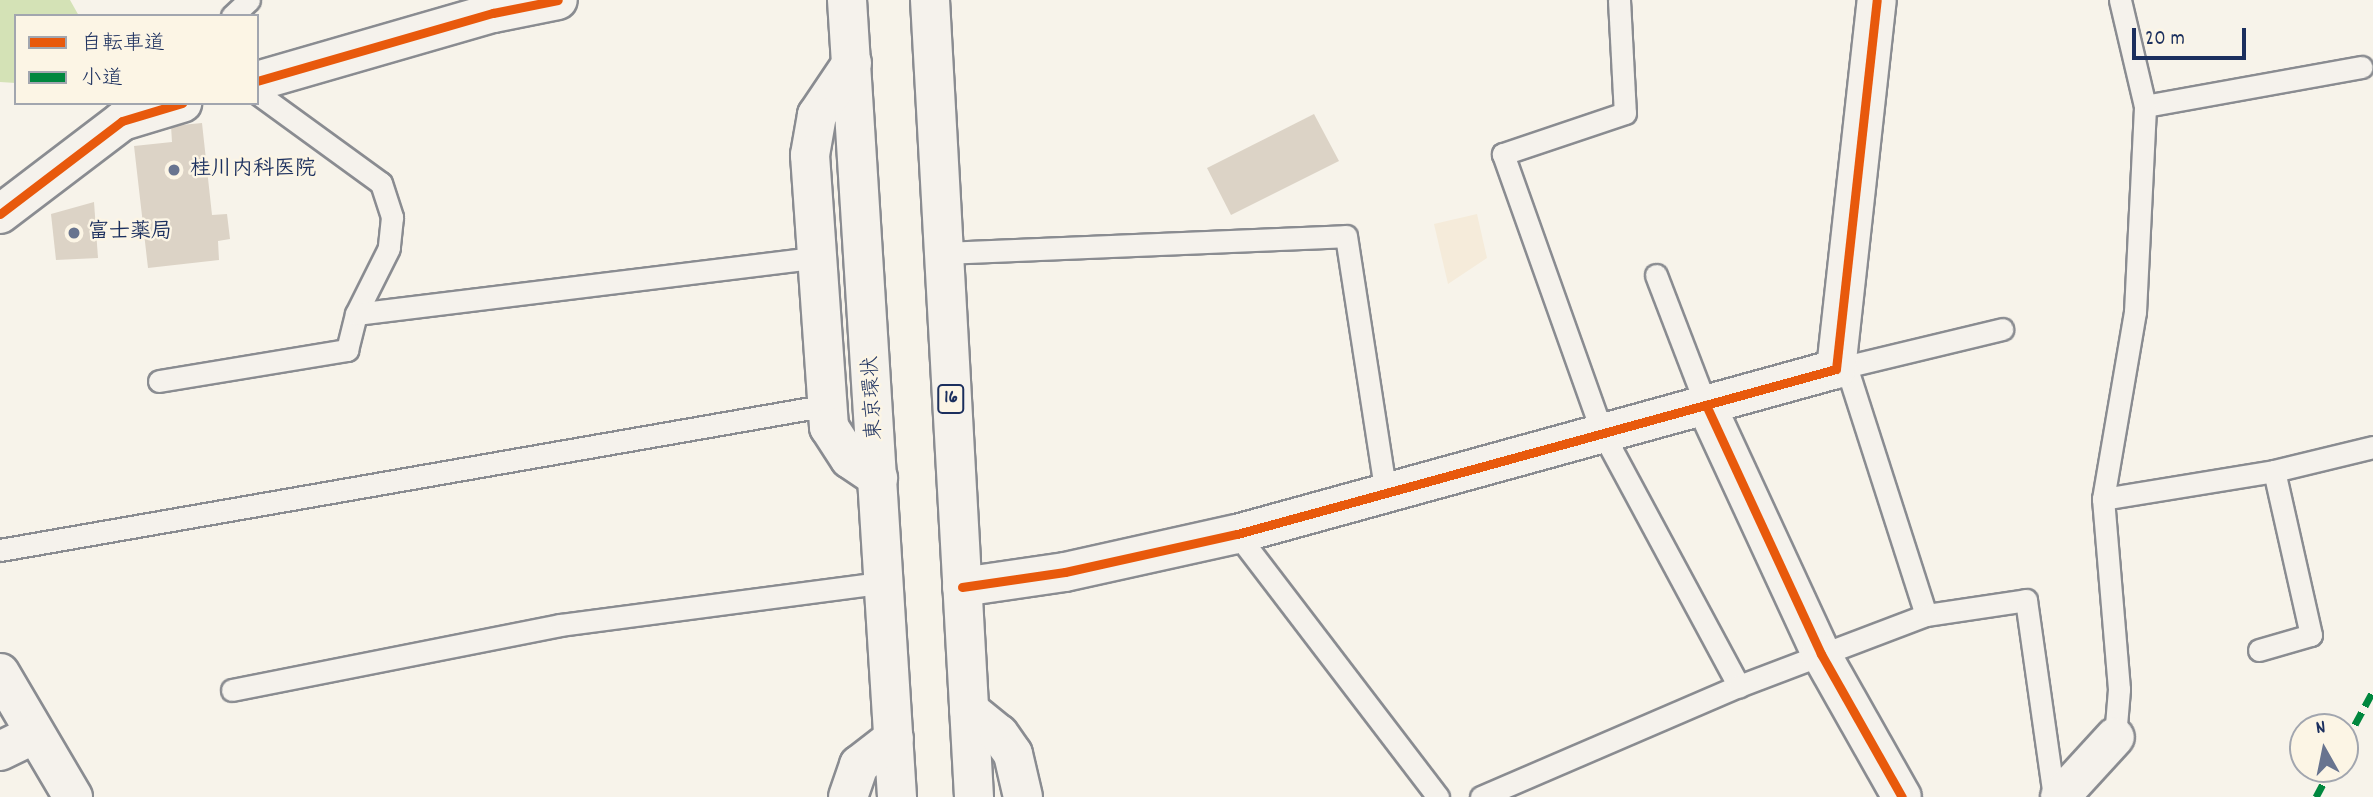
<!DOCTYPE html>
<html>
<head>
<meta charset="utf-8">
<style>
  body { margin:0 }
  #map { position:relative; width:2373px; height:797px; overflow:hidden; background:#f7f3ea; font-family:Dekko,"Klee One",sans-serif }
  div>[style] { position:absolute }
  .built>* { inset:0; background:#f5ebda }
  .green>* { inset:0; background:#d4e2b6 }
  .building>* { inset:0; background:#dcd3c6 }
  .roads { filter:drop-shadow(2px 0 #8a8c91) drop-shadow(-2px 0 #8a8c91) drop-shadow(0 2px #8a8c91) drop-shadow(0 -2px #8a8c91) }
  .service>* { height:21px; margin:-10.5px; padding:0 10.5px; transform-origin:10.5px; border-radius:10.5px; background:#f5f2ec }
  .minor>* { height:38px; margin:-19px; padding:0 19px; transform-origin:19px; border-radius:19px; background:#f5f2ec }
  .trunk>* { height:38px; margin:-19px; padding:0 19px; transform-origin:19px; border-radius:19px; background:#f5f2ec }
  .quiet>* { height:7px; margin-top:-3.5px; transform-origin:0; background:repeating-linear-gradient(90deg,#00873e 0 14px,transparent 0 21px) }
  .cycleway>* { height:9px; margin:-4.5px; padding:0 4.5px; transform-origin:4.5px; border-radius:4.5px; background:#e8590c }
  .dots>* { width:19px; height:19px; translate:-50% -50%; box-sizing:border-box; border:4px solid #fcf5e5; border-radius:50% }
  span { translate:-50% -50%; white-space:nowrap; text-align:center; line-height:1.15; -webkit-text-stroke:5px #fcf5e5; paint-order:stroke }
  .shield-label span { padding:2px 5px; background:#fcf5e5; border:2px solid; border-radius:5px; -webkit-text-stroke-width:0 }
  .shield-label { font-size:19px; color:#1b2f5e; font-weight:700 }
  .poi-label { font-size:21px; color:#1b2f5e; font-weight:700 }
  .left { translate:0 -50%; text-align:left }
  .street-label { font-size:21px; color:#1b2f5e }
  .legend { position:absolute; left:14px; top:14px; width:245px; height:91px; box-sizing:border-box; background:#fcf5e5; border:2px solid #a2a6af; margin:0; padding:9px 12px; list-style:none; font-size:21px; color:#1b2f5e }
  .legend li { display:flex; align-items:center; gap:14px; height:35px }
  .legend b { width:35px; border:2px solid #a2a6af }
  .north { position:absolute; left:2289px; top:713px; width:70px; height:70px; box-sizing:border-box; background:#fcf5e5; border:2px solid #a2a6af; border-radius:50%; rotate:351deg; font-size:19px; font-weight:700; line-height:28px; text-align:center; color:#1b2f5e }
  .north::after { content:''; display:block; margin:auto; width:24px; height:32px; background:#68748f; clip-path:polygon(50% 0,100% 100%,50% 72%,0 100%) }
  .scale { position:absolute; left:2132px; top:28px; width:114px; height:32px; box-sizing:border-box; border:4px solid #1b2f5e; border-top:0; padding-left:9px; font-size:21px; line-height:24px; white-space:nowrap; color:#1b2f5e; -webkit-text-stroke:5px #fcf5e5; paint-order:stroke }
</style>
</head>
<body>
<div id="map">
  <div class="built">
    <i style="clip-path:polygon(1477px 214px,1487px 258px,1448px 284px,1434px 224px)"></i>
  </div>
  <div class="green">
    <i style="clip-path:polygon(0 0,70px 0,79px 16px,16px 16px,16px 83px,0 82px)"></i>
  </div>
  <div class="building">
    <i style="clip-path:polygon(1314px 114px,1339px 161px,1231px 215px,1207px 168px)"></i>
    <i style="clip-path:polygon(202px 123px,212px 215px,227px 214px,230px 239px,218px 241px,219px 260px,148px 268px,134px 146px,172px 142px,171px 126px)"></i>
    <i style="clip-path:polygon(94px 202px,98px 258px,56px 260px,51px 214px)"></i>
  </div>
  <div class="roads">
    <div class="service">
      <i style="left:1619px;top:0;width:113px;rotate:87deg"></i>
      <i style="left:1625px;top:113px;width:129px;rotate:161.4deg"></i>
      <i style="left:1503px;top:154px;width:295px;rotate:70.4deg"></i>
      <i style="left:1602px;top:432px;width:289px;rotate:61.7deg"></i>
      <i style="left:232px;top:16px;width:23px;rotate:-43deg"></i>
      <i style="left:257px;top:93px;width:153px;rotate:36deg"></i>
      <i style="left:381px;top:183px;width:36px;rotate:72deg"></i>
      <i style="left:392px;top:217px;width:31px;rotate:96deg"></i>
      <i style="left:389px;top:248px;width:74px;rotate:116.6deg"></i>
      <i style="left:2145px;top:106px;width:220px;rotate:-10.2deg"></i>
      <i style="left:942px;top:253px;width:404px;rotate:-2.4deg"></i>
      <i style="left:1346px;top:236px;width:256px;rotate:81.2deg"></i>
      <i style="left:1656px;top:275px;width:139px;rotate:69deg"></i>
      <i style="left:1836px;top:369px;width:171px;rotate:-13.5deg"></i>
      <i style="left:1847px;top:369px;width:258px;rotate:72.2deg"></i>
      <i style="left:1926px;top:615px;width:101px;rotate:-8.5deg"></i>
      <i style="left:2026px;top:600px;width:199px;rotate:81.9deg"></i>
      <i style="left:159px;top:381px;width:191px;rotate:-9.4deg"></i>
      <i style="left:347px;top:350px;width:37px;rotate:-76deg"></i>
      <i style="left:356px;top:314px;width:465px;rotate:-7deg"></i>
      <i style="left:2103px;top:499px;width:173px;rotate:-9.3deg"></i>
      <i style="left:2274px;top:471px;width:102px;rotate:-13.6deg"></i>
      <i style="left:1237px;top:534px;width:331px;rotate:52.6deg"></i>
      <i style="left:0;top:550px;width:841px;rotate:-9.93deg"></i>
      <i style="left:2259px;top:650px;width:54px;rotate:-16.1deg"></i>
      <i style="left:2311px;top:635px;width:168px;rotate:-102.7deg"></i>
      <i style="left:232px;top:690px;width:334px;rotate:-11.2deg"></i>
      <i style="left:560px;top:625px;width:328px;rotate:-7.5deg"></i>
      <i style="left:2115px;top:737px;width:48px;rotate:-85.2deg"></i>
      <i style="left:2119px;top:689px;width:191px;rotate:-94.8deg"></i>
      <i style="left:2103px;top:499px;width:190px;rotate:-80.3deg"></i>
      <i style="left:2135px;top:312px;width:206px;rotate:-87.2deg"></i>
      <i style="left:2145px;top:106px;width:109px;rotate:-103.3deg"></i>
      <i style="left:1481px;top:797px;width:281px;rotate:-23.3deg"></i>
      <i style="left:1739px;top:686px;width:200px;rotate:-20.8deg"></i>
    </div>
    <div class="minor">
      <i style="left:257px;top:81px;width:246px;rotate:-16.1deg"></i>
      <i style="left:493px;top:13px;width:66px;rotate:-11.3deg"></i>
      <i style="left:0;top:214px;width:153px;rotate:-37.3deg"></i>
      <i style="left:122px;top:121px;width:63px;rotate:-16.7deg"></i>
      <i style="left:1706px;top:405px;width:274px;rotate:65.2deg"></i>
      <i style="left:1821px;top:654px;width:164px;rotate:60.5deg"></i>
      <i style="left:962px;top:587px;width:104px;rotate:-8.3deg"></i>
      <i style="left:1065px;top:572px;width:176px;rotate:-12.5deg"></i>
      <i style="left:1237px;top:534px;width:621px;rotate:-15.4deg"></i>
      <i style="left:1836px;top:369px;width:371px;rotate:-83.7deg"></i>
      <i style="left:0;top:673px;width:144px;rotate:59.5deg"></i>
      <i style="left:0;top:751px;width:39px;rotate:-26deg"></i>
      <i style="left:2060px;top:797px;width:81px;rotate:-47.5deg"></i>
    </div>
    <div class="trunk">
      <i style="left:847px;top:0;width:799px;rotate:86.41deg"></i>
      <i style="left:930px;top:0;width:798px;rotate:86.84deg"></i>
      <i style="left:852px;top:63px;width:63px;rotate:123.9deg"></i>
      <i style="left:817px;top:115px;width:41px;rotate:99.9deg"></i>
      <i style="left:810px;top:155px;width:273px;rotate:86deg"></i>
      <i style="left:829px;top:427px;width:38px;rotate:57deg"></i>
      <i style="left:850px;top:459px;width:34px;rotate:34deg"></i>
      <i style="left:969px;top:710px;width:38px;rotate:39deg"></i>
      <i style="left:999px;top:734px;width:24px;rotate:55deg"></i>
      <i style="left:1013px;top:754px;width:44px;rotate:76.9deg"></i>
      <i style="left:848px;top:797px;width:34px;rotate:-71deg"></i>
      <i style="left:859px;top:765px;width:44px;rotate:-37.6deg"></i>
    </div>
  </div>
  <div class="quiet">
    <i style="left:2345px;top:743px;width:59px;rotate:-61.7deg"></i>
    <i style="left:2316px;top:797px;width:32px;rotate:-62deg"></i>
  </div>
  <div class="cycleway">
    <i style="left:257px;top:81px;width:246px;rotate:-16.1deg"></i>
    <i style="left:493px;top:13px;width:66px;rotate:-11.3deg"></i>
    <i style="left:0;top:214px;width:153px;rotate:-37.3deg"></i>
    <i style="left:122px;top:121px;width:63px;rotate:-16.7deg"></i>
    <i style="left:1706px;top:405px;width:274px;rotate:65.2deg"></i>
    <i style="left:1821px;top:654px;width:164px;rotate:60.5deg"></i>
    <i style="left:962px;top:587px;width:104px;rotate:-8.3deg"></i>
    <i style="left:1065px;top:572px;width:176px;rotate:-12.5deg"></i>
    <i style="left:1237px;top:534px;width:621px;rotate:-15.4deg"></i>
    <i style="left:1836px;top:369px;width:371px;rotate:-83.7deg"></i>
  </div>
  <div class="dots">
    <i style="left:174px;top:170px;background:#68748f"></i>
    <i style="left:74px;top:233px;background:#68748f"></i>
  </div>
  <div class="shield-label">
    <span style="left:951px;top:399px">16</span>
  </div>
  <div class="poi-label">
    <span class="left" style="left:190px;top:170px">桂川内科医院</span>
    <span class="left" style="left:88px;top:233px">富士薬局</span>
  </div>
  <div class="street-label">
    <span style="left:874px;top:398px;rotate:-93deg">東京環状</span>
  </div>
  <ul class="legend">
  <li><b style="height:9px;background:#e8590c"></b>自転車道</li>
  <li><b style="height:9px;background:#00873e"></b>小道</li>
  </ul>
  <div class="north">N</div>
  <div class="scale">20 m</div>
</div>
</body>
</html>
